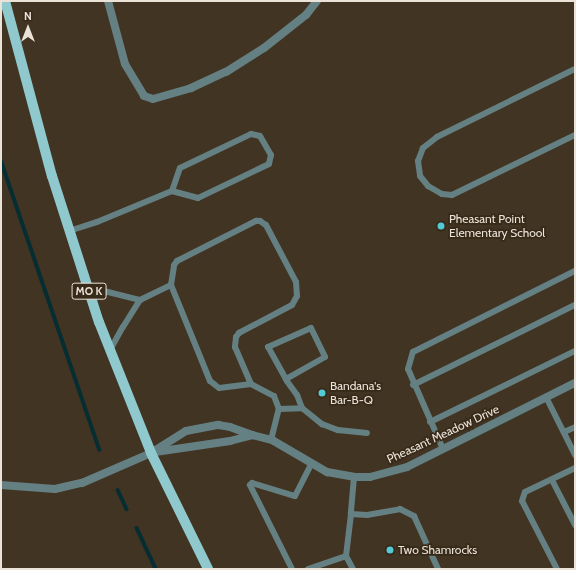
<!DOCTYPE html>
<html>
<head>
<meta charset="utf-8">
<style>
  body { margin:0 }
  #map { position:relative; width:576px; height:570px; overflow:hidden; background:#413423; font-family:Cabin,sans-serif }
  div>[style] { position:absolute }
  .stream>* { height:3.5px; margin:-1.75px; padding:0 1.75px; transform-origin:1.75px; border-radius:1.75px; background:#062d31 }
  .service>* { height:6px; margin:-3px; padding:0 3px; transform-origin:3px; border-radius:3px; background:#658083 }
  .minor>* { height:8px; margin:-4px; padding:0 4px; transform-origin:4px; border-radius:4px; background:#658083 }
  .primary>* { height:10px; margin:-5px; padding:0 5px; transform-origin:5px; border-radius:5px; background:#8fc9ce }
  .dots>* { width:11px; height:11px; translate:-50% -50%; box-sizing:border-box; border:2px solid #372a19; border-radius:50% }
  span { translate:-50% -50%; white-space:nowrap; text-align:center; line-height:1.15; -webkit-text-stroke:3.5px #372a19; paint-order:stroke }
  .shield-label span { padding:1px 3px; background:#372a19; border:1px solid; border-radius:3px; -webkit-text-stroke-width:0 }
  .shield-label { font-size:11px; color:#ebe2d8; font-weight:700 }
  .poi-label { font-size:12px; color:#ebe2d8 }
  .left { translate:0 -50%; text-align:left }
  .street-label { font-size:12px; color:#ebe2d8 }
  .frame { position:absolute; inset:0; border:2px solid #ebe2d8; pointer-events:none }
  .north { position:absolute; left:8px; top:8px; width:40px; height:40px; -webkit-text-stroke:3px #372a19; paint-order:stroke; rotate:0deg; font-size:11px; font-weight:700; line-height:16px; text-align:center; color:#ebe2d8 }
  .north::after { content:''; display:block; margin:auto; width:14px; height:18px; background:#ebe2d8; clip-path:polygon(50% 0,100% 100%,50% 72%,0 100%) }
</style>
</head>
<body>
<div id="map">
  <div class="stream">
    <i style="left:1px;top:160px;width:306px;rotate:71.2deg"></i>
    <i style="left:118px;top:490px;width:21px;rotate:65deg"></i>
    <i style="left:137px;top:528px;width:45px;rotate:65.1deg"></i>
  </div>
  <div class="service">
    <i style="left:575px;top:69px;width:154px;rotate:153.8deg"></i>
    <i style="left:437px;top:137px;width:18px;rotate:142deg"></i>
    <i style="left:423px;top:148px;width:14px;rotate:111deg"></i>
    <i style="left:418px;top:161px;width:15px;rotate:82deg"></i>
    <i style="left:420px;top:176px;width:13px;rotate:51deg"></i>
    <i style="left:428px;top:186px;width:16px;rotate:30deg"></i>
    <i style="left:442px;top:194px;width:10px;rotate:6deg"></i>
    <i style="left:452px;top:195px;width:137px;rotate:-26deg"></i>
    <i style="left:69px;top:231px;width:29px;rotate:-18deg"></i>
    <i style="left:97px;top:222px;width:81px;rotate:-22.5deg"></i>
    <i style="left:172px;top:191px;width:24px;rotate:-71deg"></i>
    <i style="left:180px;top:168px;width:79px;rotate:-25.6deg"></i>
    <i style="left:251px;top:134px;width:9px;rotate:13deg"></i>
    <i style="left:260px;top:136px;width:22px;rotate:60deg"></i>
    <i style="left:271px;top:155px;width:9px;rotate:103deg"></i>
    <i style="left:269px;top:164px;width:79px;rotate:154.4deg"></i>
    <i style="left:198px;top:198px;width:27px;rotate:-165deg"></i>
    <i style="left:88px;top:287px;width:54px;rotate:14deg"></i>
    <i style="left:110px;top:350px;width:26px;rotate:-61deg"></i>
    <i style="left:123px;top:327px;width:32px;rotate:-58deg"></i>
    <i style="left:140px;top:300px;width:34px;rotate:-26deg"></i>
    <i style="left:251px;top:384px;width:32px;rotate:173deg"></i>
    <i style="left:219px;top:388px;width:11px;rotate:-142deg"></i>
    <i style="left:210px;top:381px;width:104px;rotate:-112.1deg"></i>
    <i style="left:171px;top:285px;width:20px;rotate:-81deg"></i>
    <i style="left:174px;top:265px;width:5px;rotate:-53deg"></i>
    <i style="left:177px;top:261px;width:89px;rotate:-26.9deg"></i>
    <i style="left:256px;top:221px;width:4px"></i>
    <i style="left:260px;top:221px;width:7px;rotate:34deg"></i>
    <i style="left:266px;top:225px;width:64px;rotate:62.2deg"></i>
    <i style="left:296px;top:282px;width:14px;rotate:86deg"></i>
    <i style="left:297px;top:296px;width:10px;rotate:119deg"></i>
    <i style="left:292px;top:305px;width:60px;rotate:152.2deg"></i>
    <i style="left:239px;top:333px;width:5px;rotate:127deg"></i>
    <i style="left:236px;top:337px;width:10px;rotate:96deg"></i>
    <i style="left:235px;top:347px;width:40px;rotate:66.6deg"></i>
    <i style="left:251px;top:384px;width:26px;rotate:28deg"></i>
    <i style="left:274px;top:396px;width:14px;rotate:69deg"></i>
    <i style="left:279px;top:409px;width:23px;rotate:-2deg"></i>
    <i style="left:302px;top:408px;width:14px;rotate:-111deg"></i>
    <i style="left:297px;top:395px;width:17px;rotate:-126deg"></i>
    <i style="left:287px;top:381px;width:39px;rotate:-119deg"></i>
    <i style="left:268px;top:347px;width:47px;rotate:-23.8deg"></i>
    <i style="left:311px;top:328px;width:32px;rotate:64deg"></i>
    <i style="left:325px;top:357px;width:45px;rotate:150.6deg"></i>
    <i style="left:413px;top:385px;width:181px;rotate:-26.3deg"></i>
    <i style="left:546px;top:397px;width:65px;rotate:63.4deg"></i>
    <i style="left:302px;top:408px;width:26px;rotate:39deg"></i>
    <i style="left:322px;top:424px;width:17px;rotate:21deg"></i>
    <i style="left:338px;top:430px;width:29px;rotate:6deg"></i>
    <i style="left:430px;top:422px;width:161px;rotate:-26.1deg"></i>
    <i style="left:564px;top:432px;width:12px;rotate:-24deg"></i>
    <i style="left:271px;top:440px;width:32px;rotate:-76deg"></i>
    <i style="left:443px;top:449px;width:87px;rotate:-113.6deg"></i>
    <i style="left:408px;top:369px;width:18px;rotate:-74deg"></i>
    <i style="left:413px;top:352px;width:181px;rotate:-26.6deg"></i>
    <i style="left:354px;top:477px;width:37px;rotate:95deg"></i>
    <i style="left:351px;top:514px;width:16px;rotate:4deg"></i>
    <i style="left:367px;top:515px;width:34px;rotate:-10deg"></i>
    <i style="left:400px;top:509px;width:16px;rotate:27deg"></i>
    <i style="left:414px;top:516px;width:58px;rotate:65.6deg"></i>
    <i style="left:552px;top:480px;width:51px;rotate:62.9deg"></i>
    <i style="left:346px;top:556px;width:15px;rotate:62deg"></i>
    <i style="left:292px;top:569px;width:94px;rotate:-116.6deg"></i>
    <i style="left:250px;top:485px;width:3px;rotate:-45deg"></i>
    <i style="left:252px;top:483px;width:45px;rotate:16.8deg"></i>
    <i style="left:295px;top:496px;width:36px;rotate:-63deg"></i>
    <i style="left:308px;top:569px;width:40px;rotate:-18.9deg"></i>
    <i style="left:346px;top:556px;width:42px;rotate:-83.2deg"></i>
    <i style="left:557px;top:569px;width:76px;rotate:-117.2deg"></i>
    <i style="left:522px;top:501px;width:9px;rotate:-72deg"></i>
    <i style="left:525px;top:492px;width:55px;rotate:-25.6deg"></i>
  </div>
  <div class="minor">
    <i style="left:108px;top:1px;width:65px;rotate:74.9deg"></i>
    <i style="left:125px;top:64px;width:37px;rotate:59deg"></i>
    <i style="left:144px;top:96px;width:9px;rotate:18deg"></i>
    <i style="left:153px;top:99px;width:40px;rotate:-16deg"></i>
    <i style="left:191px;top:88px;width:38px;rotate:-25deg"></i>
    <i style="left:226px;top:72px;width:45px;rotate:-32.3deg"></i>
    <i style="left:264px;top:48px;width:53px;rotate:-38.2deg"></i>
    <i style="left:306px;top:15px;width:18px;rotate:-52deg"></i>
    <i style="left:155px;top:452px;width:76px;rotate:-8.3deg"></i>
    <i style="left:230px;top:441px;width:23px;rotate:-15deg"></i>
    <i style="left:1px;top:485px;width:54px;rotate:4.2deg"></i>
    <i style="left:55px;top:489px;width:28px;rotate:-13deg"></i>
    <i style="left:82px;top:483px;width:75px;rotate:-23.5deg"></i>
    <i style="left:151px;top:453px;width:41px;rotate:-32.2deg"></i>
    <i style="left:186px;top:431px;width:33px;rotate:-11deg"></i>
    <i style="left:218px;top:425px;width:12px;rotate:9deg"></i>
    <i style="left:230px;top:427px;width:23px;rotate:20deg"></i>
    <i style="left:252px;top:435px;width:21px;rotate:14deg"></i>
    <i style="left:272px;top:440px;width:64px;rotate:30.2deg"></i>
    <i style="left:327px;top:472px;width:27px;rotate:10deg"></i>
    <i style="left:354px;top:477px;width:16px"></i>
    <i style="left:370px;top:477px;width:38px;rotate:-15deg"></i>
    <i style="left:407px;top:467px;width:188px;rotate:-26.6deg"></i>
  </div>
  <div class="primary">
    <i style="left:5px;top:1px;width:181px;rotate:75deg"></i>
    <i style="left:52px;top:176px;width:153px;rotate:72.2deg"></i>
    <i style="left:99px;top:322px;width:141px;rotate:68.3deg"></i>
    <i style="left:151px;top:453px;width:129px;rotate:63.8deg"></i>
  </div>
  <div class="dots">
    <i style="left:441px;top:226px;background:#52cbd7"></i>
    <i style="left:322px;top:393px;background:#52cbd7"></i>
    <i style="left:390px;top:550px;background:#52cbd7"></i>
  </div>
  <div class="shield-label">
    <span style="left:89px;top:291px">MO K</span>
  </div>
  <div class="poi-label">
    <span class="left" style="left:449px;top:226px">Pheasant Point<br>Elementary School</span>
    <span class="left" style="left:330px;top:393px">Bandana's<br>Bar-B-Q</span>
    <span class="left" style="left:398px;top:550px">Two Shamrocks</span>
  </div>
  <div class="street-label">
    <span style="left:443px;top:434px;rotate:-25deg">Pheasant Meadow Drive</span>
  </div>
  <div class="frame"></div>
  <div class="north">N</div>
</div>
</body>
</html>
